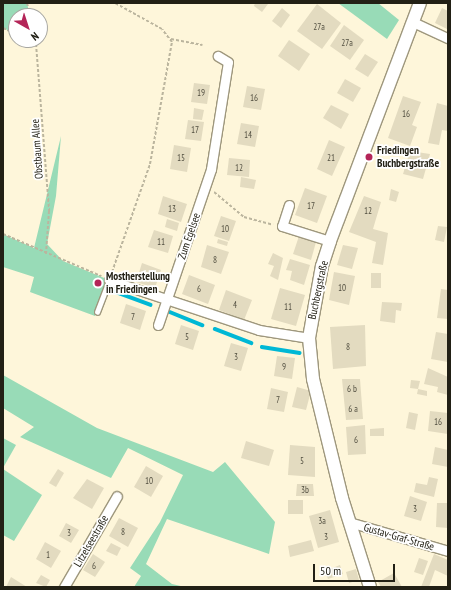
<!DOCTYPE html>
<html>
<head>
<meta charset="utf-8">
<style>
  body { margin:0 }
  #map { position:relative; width:451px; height:590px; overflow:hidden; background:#fef6da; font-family:"PT Sans Narrow",sans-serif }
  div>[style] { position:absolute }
  .green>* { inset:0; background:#98dbb7 }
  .stream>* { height:3.5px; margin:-1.75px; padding:0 1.75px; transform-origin:1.75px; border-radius:1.75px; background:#00b8d5 }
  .building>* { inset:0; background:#e3dbc0 }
  .path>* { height:2px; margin-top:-1px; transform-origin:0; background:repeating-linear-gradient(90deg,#bbb59e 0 3px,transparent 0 5px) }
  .roads { filter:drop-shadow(1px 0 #9e977d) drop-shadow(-1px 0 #9e977d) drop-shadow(0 1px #9e977d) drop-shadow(0 -1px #9e977d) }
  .lane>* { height:4.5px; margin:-2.25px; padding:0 2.25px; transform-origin:2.25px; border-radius:2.25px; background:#fff }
  .street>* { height:9px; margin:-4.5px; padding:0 4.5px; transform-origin:4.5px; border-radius:4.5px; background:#fff }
  .secondary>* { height:12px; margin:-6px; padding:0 6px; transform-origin:6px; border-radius:6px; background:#fff }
  .dots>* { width:11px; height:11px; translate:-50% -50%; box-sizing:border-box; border:2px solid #fff; border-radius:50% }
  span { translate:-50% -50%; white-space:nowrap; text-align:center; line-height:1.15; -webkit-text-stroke:3.5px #fff; paint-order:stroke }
  .number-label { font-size:9px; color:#524f40 }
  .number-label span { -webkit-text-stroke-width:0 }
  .street-label { font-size:11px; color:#222015 }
  .poi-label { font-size:11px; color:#222015; font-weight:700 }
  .left { translate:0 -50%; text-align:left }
  .frame { position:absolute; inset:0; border:4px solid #222015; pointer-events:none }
  .north { position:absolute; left:8px; top:8px; width:40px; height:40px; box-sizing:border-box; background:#fff; border:1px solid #a7a6a1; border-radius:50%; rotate:141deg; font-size:11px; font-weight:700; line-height:16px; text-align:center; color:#222015 }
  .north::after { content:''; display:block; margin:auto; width:14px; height:18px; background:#b42558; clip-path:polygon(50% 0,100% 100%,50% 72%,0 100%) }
  .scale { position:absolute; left:313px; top:564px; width:82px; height:18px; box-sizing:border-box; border:2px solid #222015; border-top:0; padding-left:5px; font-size:12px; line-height:14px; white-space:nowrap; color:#222015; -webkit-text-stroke:3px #fff; paint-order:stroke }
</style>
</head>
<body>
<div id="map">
  <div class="green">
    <i style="clip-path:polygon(3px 3px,27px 3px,30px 16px,16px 16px,16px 34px,3px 28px)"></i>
    <i style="clip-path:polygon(338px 3px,378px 3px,399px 20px,387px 39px)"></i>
    <i style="clip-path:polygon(61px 136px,56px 196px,47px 244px,63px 261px,109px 280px,95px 316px,30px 292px,34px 277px,3px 267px,3px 234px,34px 248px)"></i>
    <i style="clip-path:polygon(3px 375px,97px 428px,213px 472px,225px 462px,275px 522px,269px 554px,167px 519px,146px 564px,172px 584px,185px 587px,134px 587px,141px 576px,130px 568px,160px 522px,183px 475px,128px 448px,111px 478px,20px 437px,34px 427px,3px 408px)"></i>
    <i style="clip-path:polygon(3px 438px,16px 445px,3px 468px)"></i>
    <i style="clip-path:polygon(3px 469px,42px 495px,14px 541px,3px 535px)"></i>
  </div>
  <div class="stream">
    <i style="left:113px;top:291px;width:40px;rotate:20.2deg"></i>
    <i style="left:170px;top:312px;width:35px;rotate:22deg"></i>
    <i style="left:215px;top:329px;width:39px;rotate:21deg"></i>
    <i style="left:262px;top:347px;width:38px;rotate:9deg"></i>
  </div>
  <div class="building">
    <i style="clip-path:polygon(255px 3px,266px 3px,268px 4px,262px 12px,254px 6px)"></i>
    <i style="clip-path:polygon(317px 4px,341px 23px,322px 49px,297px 31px)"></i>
    <i style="clip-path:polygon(282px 8px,290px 15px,281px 28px,272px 21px)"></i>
    <i style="clip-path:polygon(442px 8px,448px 11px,447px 29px,435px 23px)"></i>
    <i style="clip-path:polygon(344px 25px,364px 40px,350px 60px,330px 46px)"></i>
    <i style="clip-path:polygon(289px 40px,310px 54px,299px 71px,278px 56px)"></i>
    <i style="clip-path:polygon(365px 54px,378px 62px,368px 77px,355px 69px)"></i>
    <i style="clip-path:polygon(345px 79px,361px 88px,353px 102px,337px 93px)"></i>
    <i style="clip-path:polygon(194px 83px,210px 85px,207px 104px,191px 102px)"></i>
    <i style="clip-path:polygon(247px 86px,265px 89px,261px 110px,243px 107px)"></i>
    <i style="clip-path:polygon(403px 96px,421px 102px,412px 125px,417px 127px,410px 146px,388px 138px)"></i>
    <i style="clip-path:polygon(437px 103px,448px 106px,448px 131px,442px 130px,439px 145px,428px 143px)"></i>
    <i style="clip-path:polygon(331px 105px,349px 114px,341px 129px,323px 118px)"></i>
    <i style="clip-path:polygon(194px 108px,204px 110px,202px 120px,193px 119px)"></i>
    <i style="clip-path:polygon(188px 120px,204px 122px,201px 141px,185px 139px)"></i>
    <i style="clip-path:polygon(241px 123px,259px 126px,255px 147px,237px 144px)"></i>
    <i style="clip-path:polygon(329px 140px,345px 147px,332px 176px,317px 169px)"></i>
    <i style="clip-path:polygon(174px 145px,191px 148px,187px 172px,170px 169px)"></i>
    <i style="clip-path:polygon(410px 151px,430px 154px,423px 179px,403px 174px)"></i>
    <i style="clip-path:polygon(229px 158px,250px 160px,249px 177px,227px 175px)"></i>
    <i style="clip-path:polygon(241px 177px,256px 180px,254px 189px,240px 187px)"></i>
    <i style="clip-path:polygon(305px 188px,327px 196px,317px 223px,295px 215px)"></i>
    <i style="clip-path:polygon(391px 189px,399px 192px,396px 202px,389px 200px)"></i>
    <i style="clip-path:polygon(163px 196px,187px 204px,181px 222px,158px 214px)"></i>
    <i style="clip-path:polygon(364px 196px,381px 202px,373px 229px,388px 233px,383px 265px,372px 263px,376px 242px,349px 232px)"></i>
    <i style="clip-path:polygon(221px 216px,236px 221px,229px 241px,214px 236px)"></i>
    <i style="clip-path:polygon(167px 219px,179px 223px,177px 231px,165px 227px)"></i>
    <i style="clip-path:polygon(438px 226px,447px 227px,444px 242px,435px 240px)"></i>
    <i style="clip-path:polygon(154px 230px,173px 236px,168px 253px,148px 247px)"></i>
    <i style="clip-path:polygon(299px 236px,316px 242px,311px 260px,293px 254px)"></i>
    <i style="clip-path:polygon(218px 239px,228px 242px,227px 246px,217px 243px)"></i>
    <i style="clip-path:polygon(207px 245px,229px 252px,221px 274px,201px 267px)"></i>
    <i style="clip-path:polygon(343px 245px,358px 248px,352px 269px,337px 265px)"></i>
    <i style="clip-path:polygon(273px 253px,283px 258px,278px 280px,270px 276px,274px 266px,268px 264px)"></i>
    <i style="clip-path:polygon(290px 259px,310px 265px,304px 285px,290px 280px,292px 271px,286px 270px)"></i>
    <i style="clip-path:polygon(142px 263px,161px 270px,155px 288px,136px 282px)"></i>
    <i style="clip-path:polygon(334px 272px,355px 276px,349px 305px,329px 300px)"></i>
    <i style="clip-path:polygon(371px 273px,381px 273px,381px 288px,371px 288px)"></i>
    <i style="clip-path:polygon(189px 275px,215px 285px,208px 304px,182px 294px)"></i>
    <i style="clip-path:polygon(280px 288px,305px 295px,296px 326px,271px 319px)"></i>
    <i style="clip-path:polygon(441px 289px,448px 290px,448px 319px,437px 318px)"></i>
    <i style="clip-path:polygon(226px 290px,252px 300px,244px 320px,219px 310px)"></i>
    <i style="clip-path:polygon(382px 302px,402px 303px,401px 311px,396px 310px,395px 323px,380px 321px)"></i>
    <i style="clip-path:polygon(126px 304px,146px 311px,140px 330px,120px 323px)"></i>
    <i style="clip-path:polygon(181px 325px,199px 331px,193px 350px,175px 344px)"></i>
    <i style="clip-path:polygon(365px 325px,366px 366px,333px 369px,330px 327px)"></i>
    <i style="clip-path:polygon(436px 332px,448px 334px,448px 362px,431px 359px)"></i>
    <i style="clip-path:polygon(231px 343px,248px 348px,241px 371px,224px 366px)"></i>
    <i style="clip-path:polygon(277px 356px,295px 358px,292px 379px,274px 376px)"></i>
    <i style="clip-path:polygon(428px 368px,448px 377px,448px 395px,437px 392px,438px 387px,424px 384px)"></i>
    <i style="clip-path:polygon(342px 379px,360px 379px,363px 419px,346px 420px)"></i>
    <i style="clip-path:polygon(411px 380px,420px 381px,418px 389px,410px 388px)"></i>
    <i style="clip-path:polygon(297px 387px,311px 391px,306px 410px,292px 407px)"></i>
    <i style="clip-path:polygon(271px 388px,288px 392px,284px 412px,267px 409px)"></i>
    <i style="clip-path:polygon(418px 389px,427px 391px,427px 396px,417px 394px)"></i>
    <i style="clip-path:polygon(430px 411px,448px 413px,448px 434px,428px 431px)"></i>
    <i style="clip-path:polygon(409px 412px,418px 414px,415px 430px,406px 428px)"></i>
    <i style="clip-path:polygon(365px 425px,366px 454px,348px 455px,346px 427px)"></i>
    <i style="clip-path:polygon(384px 428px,384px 436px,370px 436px,370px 429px)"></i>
    <i style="clip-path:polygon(246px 441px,274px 450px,269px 466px,241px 458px)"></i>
    <i style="clip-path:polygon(290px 445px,315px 447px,315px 477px,288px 475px)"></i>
    <i style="clip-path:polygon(435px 447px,448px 450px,448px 467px,432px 464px)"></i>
    <i style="clip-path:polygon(146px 466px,163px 476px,151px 497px,134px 487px)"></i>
    <i style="clip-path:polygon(58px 469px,64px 473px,56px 487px,49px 483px)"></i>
    <i style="clip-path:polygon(429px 477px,438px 479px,434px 497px,414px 492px,416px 483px,427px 485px)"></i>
    <i style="clip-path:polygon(87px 479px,104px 488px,92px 509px,73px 498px)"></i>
    <i style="clip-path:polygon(297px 484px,313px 484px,314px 496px,296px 496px)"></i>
    <i style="clip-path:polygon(410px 496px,427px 502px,421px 521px,404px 516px)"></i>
    <i style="clip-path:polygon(288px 500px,303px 500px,303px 514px,288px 514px)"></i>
    <i style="clip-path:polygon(437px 503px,448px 503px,448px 528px,436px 527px)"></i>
    <i style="clip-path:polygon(330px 510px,339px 542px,318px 548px,309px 516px)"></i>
    <i style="clip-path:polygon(119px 518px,138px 528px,128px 547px,109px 536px)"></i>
    <i style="clip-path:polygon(66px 523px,79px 530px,71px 543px,59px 536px)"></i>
    <i style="clip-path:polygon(311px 540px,314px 551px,290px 557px,288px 546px)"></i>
    <i style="clip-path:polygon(45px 542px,61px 551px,51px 568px,36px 559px)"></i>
    <i style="clip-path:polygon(111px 543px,121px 548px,117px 556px,106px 551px)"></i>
    <i style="clip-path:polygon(93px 554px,105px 562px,95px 577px,83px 570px)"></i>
    <i style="clip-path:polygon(434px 554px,448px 560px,448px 576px,435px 570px,429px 587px,421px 587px)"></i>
    <i style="clip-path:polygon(419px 558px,428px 561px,423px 575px,414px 572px)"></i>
    <i style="clip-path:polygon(340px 565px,343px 574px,328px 579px,325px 571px)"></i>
    <i style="clip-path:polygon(356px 569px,359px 580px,349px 583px,346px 572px)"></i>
    <i style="clip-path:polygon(394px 573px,402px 587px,381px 587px,378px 582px)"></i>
    <i style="clip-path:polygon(41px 575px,50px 580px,46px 587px,36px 583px)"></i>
    <i style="clip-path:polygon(11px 577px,27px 587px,6px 587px)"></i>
  </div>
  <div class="path">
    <i style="left:27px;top:3px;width:13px;rotate:77deg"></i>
    <i style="left:3px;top:28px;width:14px;rotate:25deg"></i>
    <i style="left:171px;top:39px;width:32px;rotate:11deg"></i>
    <i style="left:28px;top:40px;width:9px;rotate:27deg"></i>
    <i style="left:36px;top:44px;width:4px;rotate:-104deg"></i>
    <i style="left:36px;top:44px;width:168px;rotate:85.5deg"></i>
    <i style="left:49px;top:211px;width:43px;rotate:94deg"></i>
    <i style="left:214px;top:192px;width:39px;rotate:40deg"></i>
    <i style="left:244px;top:217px;width:30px;rotate:15deg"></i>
    <i style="left:3px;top:234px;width:107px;rotate:23.2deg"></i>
    <i style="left:112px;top:272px;width:114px;rotate:-70.6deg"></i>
    <i style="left:150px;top:164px;width:124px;rotate:-79.8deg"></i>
    <i style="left:172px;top:42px;width:16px;rotate:-128deg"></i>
    <i style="left:162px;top:29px;width:54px;rotate:-151deg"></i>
  </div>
  <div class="roads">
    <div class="lane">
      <i style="left:97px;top:312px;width:34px;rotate:-69deg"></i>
    </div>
    <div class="street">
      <i style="left:413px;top:22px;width:38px;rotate:25deg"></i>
      <i style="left:289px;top:205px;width:22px;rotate:108deg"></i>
      <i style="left:282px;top:226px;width:50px;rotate:17.4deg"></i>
      <i style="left:109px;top:280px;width:158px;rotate:18.4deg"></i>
      <i style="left:259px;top:330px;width:51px;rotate:9.1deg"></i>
      <i style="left:158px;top:325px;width:165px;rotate:-71.2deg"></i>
      <i style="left:211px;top:169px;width:108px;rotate:-81deg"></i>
      <i style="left:228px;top:62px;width:12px;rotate:-149deg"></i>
      <i style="left:349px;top:522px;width:103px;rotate:16.3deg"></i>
      <i style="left:64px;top:587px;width:105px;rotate:-59.8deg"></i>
    </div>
    <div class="secondary">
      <i style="left:370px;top:587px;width:93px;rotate:-107.5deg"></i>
      <i style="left:342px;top:498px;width:122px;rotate:-103.7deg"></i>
      <i style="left:313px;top:379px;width:41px;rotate:-95.6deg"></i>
      <i style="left:309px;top:338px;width:73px;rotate:-79.8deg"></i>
      <i style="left:322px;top:266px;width:26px;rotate:-72deg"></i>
      <i style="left:330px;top:241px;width:254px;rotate:-69.3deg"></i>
    </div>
  </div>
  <div class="dots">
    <i style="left:369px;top:157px;background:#b42558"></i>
    <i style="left:98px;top:283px;background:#b42558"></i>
  </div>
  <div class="number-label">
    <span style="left:319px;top:27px">27a</span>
    <span style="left:347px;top:43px">27a</span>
    <span style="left:201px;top:93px">19</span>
    <span style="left:254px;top:98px">16</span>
    <span style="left:406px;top:114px">16</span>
    <span style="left:195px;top:130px">17</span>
    <span style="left:248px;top:135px">14</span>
    <span style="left:181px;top:158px">15</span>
    <span style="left:331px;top:158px">21</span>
    <span style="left:239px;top:168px">12</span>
    <span style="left:311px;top:206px">17</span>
    <span style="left:172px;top:209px">13</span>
    <span style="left:368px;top:211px">12</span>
    <span style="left:225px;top:229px">10</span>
    <span style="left:161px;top:242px">11</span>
    <span style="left:215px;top:260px">8</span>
    <span style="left:342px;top:288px">10</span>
    <span style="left:199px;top:289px">6</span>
    <span style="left:235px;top:305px">4</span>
    <span style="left:288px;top:307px">11</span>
    <span style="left:133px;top:317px">7</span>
    <span style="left:187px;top:337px">5</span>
    <span style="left:348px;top:347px">8</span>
    <span style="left:236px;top:357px">3</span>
    <span style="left:284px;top:367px">9</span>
    <span style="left:352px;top:389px">6 b</span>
    <span style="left:278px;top:400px">7</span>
    <span style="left:353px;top:409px">6 a</span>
    <span style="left:438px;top:422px">16</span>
    <span style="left:356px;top:440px">6</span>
    <span style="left:302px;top:461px">5</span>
    <span style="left:149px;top:481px">10</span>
    <span style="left:305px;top:490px">3b</span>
    <span style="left:415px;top:509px">3</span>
    <span style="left:322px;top:521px">3a</span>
    <span style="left:123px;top:532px">8</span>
    <span style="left:69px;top:533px">3</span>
    <span style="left:326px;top:537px">3</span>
    <span style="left:48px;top:555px">1</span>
    <span style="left:94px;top:566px">6</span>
  </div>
  <div class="street-label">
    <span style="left:37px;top:149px;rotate:-94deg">Obstbaum Allee</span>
    <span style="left:189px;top:236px;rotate:-71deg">Zum Egelsee</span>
    <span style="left:318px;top:290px;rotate:-78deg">Buchbergstraße</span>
    <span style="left:399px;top:537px;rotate:16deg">Gustav-Graf-Straße</span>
    <span style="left:91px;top:541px;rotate:-60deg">Litzelseestraße</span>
  </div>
  <div class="poi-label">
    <span class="left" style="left:377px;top:157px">Friedingen<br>Buchbergstraße</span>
    <span class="left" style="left:106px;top:283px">Mostherstellung<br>in Friedingen</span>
  </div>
  <div class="frame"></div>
  <div class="north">N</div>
  <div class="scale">50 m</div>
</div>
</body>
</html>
